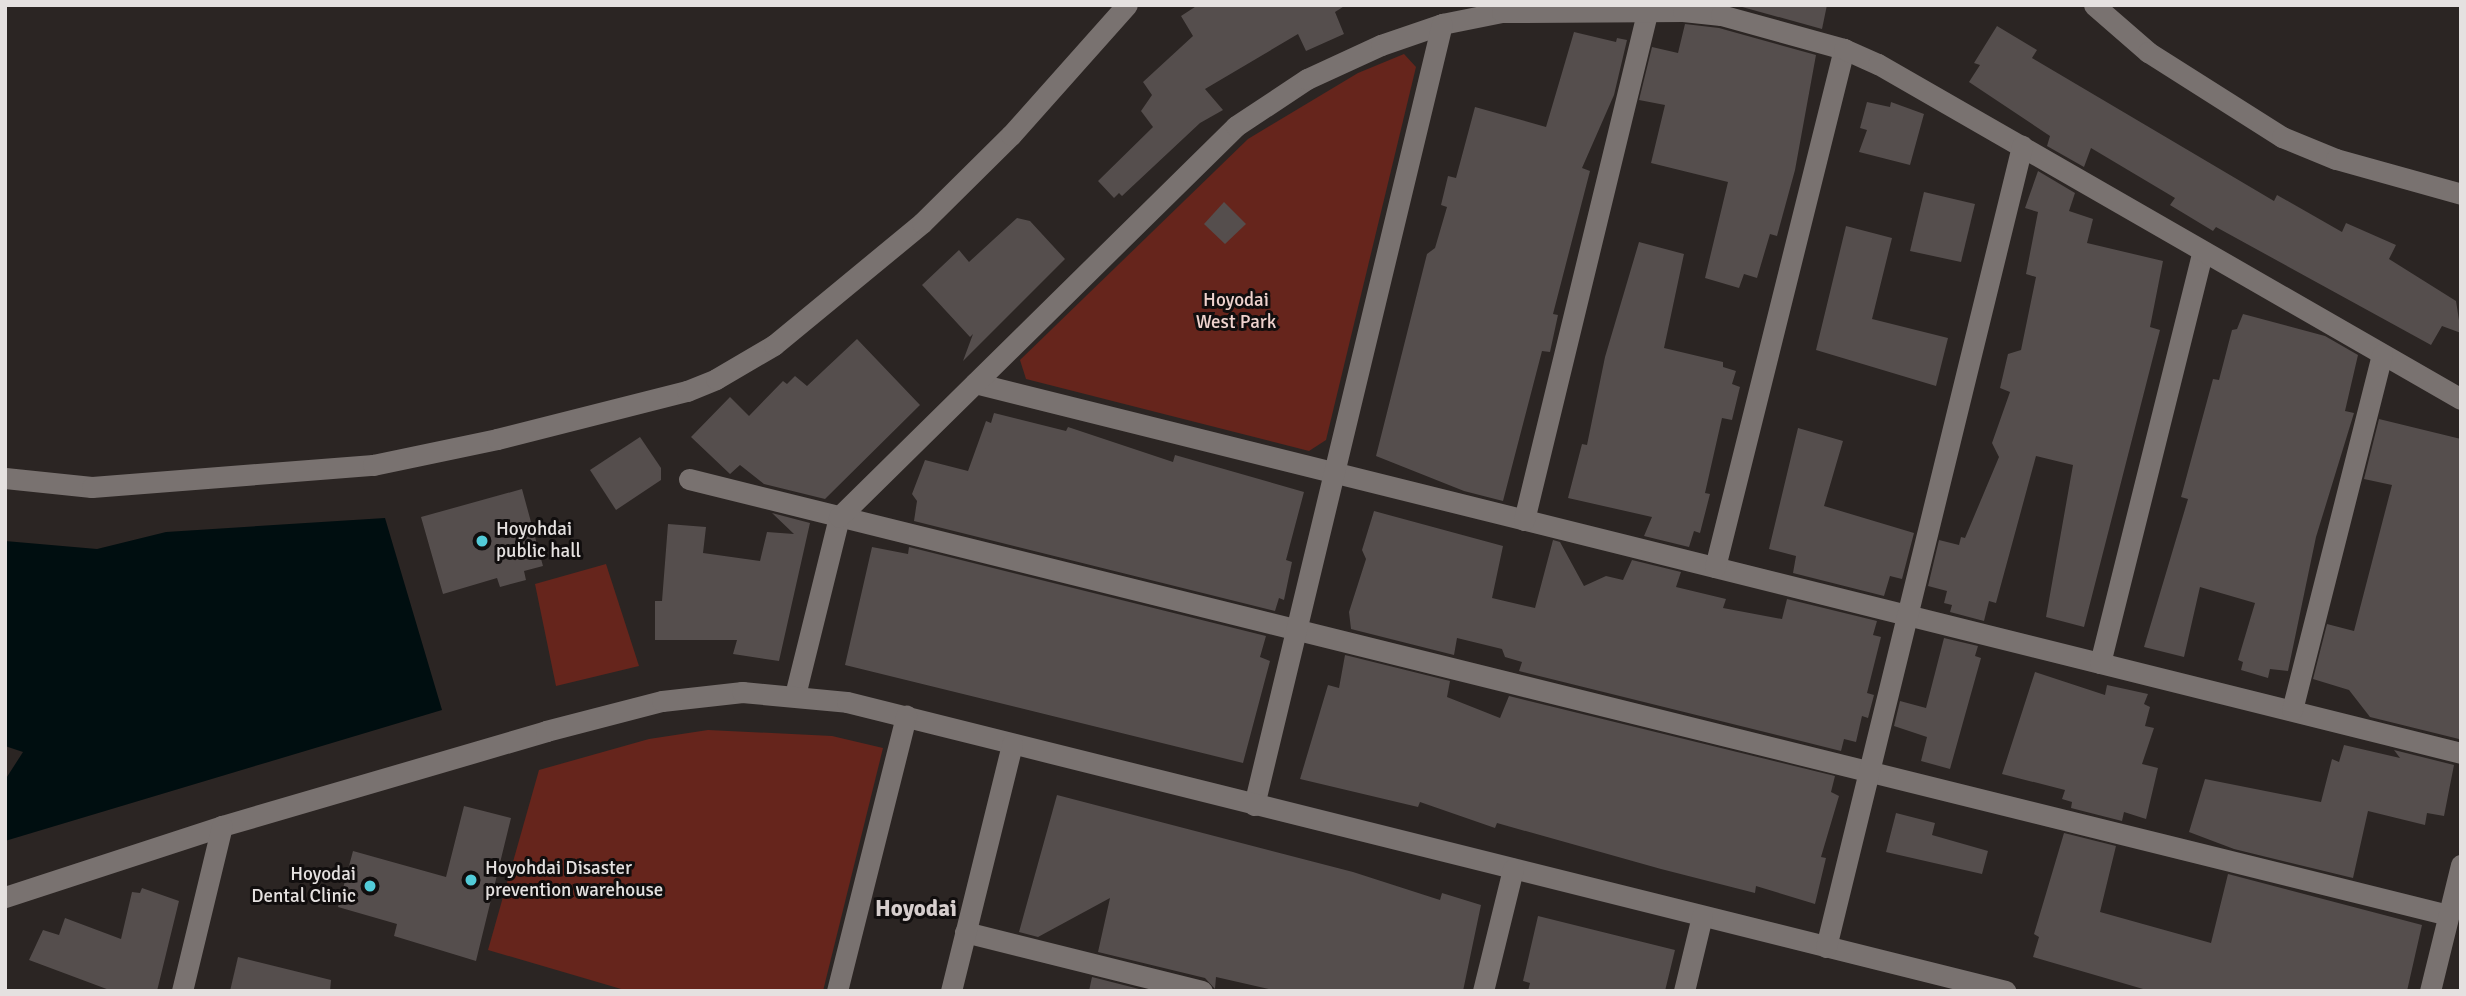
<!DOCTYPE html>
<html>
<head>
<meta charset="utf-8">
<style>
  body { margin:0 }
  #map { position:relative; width:2466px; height:996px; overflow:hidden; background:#2b2523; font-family:Signika,sans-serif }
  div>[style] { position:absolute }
  .green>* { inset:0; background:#66251c }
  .water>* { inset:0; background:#000e10 }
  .building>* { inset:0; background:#554e4d }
  .minor>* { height:21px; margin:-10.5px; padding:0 10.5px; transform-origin:10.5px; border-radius:10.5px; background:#797270 }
  .dots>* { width:19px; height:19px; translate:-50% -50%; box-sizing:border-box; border:4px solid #110e0e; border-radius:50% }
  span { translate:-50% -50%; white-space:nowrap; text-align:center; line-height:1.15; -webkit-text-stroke:6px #110e0e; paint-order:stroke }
  .park-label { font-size:19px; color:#efd3ce }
  .poi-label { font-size:19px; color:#e5e1e0 }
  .left { translate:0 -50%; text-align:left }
  .right { translate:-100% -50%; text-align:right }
  .quarter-label { font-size:23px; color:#d6cecd; font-weight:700 }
  .frame { position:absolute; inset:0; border:7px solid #e5e1e0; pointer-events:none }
</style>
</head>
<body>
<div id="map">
  <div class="green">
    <i style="clip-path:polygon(1404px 54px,1416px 67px,1326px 440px,1309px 451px,1026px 379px,1020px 360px,1248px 139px,1358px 73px)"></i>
    <i style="clip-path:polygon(606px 564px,639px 666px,556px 686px,535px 584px)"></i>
    <i style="clip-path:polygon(708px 730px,832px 736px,883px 748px,823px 991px,628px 991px,488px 950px,539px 770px,649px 739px)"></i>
  </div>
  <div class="water">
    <i style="clip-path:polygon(385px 518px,442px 710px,5px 841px,5px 780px,23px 752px,5px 746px,5px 541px,97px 549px,166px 532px)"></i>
  </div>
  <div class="building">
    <i style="clip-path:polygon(1198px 5px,1346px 5px,1335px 12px,1344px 34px,1306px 51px,1298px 34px,1205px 89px,1223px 110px,1200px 123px,1122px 196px,1119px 193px,1114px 198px,1098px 181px,1153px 127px,1141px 111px,1152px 95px,1143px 82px,1193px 36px,1181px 16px)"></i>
    <i style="clip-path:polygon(1735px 5px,1827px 5px,1822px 29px)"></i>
    <i style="clip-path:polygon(1685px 24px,1719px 28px,1816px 55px,1795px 170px,1777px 236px,1770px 234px,1757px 278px,1744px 274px,1739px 288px,1705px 278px,1728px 182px,1651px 163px,1665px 105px,1639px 100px,1652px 47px,1678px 53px)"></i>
    <i style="clip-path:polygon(1997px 26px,2037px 50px,2032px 58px,2274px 201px,2277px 195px,2342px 232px,2346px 223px,2396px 245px,2389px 259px,2456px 301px,2461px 333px,2442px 326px,2431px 345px,2216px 227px,2213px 231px,2170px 205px,2175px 198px,2091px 148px,2084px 167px,2047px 146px,2050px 136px,1969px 82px,1980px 65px,1974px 63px)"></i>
    <i style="clip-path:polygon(1574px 32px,1616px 42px,1617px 38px,1627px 40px,1614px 95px,1582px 168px,1590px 171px,1553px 314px,1558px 315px,1550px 352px,1542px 351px,1503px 501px,1464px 491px,1376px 456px,1427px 254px,1435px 248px,1447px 207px,1441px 205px,1448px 176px,1456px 178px,1475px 107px,1546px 127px)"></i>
    <i style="clip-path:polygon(1867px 102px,1890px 107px,1891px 102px,1924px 114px,1910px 165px,1859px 152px,1867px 130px,1860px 128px)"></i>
    <i style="clip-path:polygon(2038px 171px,2075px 193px,2069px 211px,2093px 219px,2087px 243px,2163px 261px,2150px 327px,2160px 330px,2084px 627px,2046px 617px,2073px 465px,2036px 456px,1996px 603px,1989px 601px,1984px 621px,1950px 612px,1952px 605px,1944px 603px,1947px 591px,1928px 586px,1939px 540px,1959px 545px,1961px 537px,1965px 538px,1999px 457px,1992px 443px,2010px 392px,2000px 388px,2008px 354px,2021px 350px,2036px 277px,2026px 274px,2038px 212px,2025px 208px)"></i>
    <i style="clip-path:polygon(1924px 192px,1975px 204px,1961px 262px,1910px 251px)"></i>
    <i style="clip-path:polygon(1224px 202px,1246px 224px,1225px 244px,1204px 224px)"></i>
    <i style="clip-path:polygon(1017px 218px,1030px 221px,1065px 259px,963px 361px,973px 334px,970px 337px,922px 285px,959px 250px,969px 262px)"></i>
    <i style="clip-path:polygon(1846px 226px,1892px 238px,1872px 319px,1948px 338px,1936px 386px,1816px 350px)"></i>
    <i style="clip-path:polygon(1639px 242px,1684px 254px,1664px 348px,1723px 362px,1723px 367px,1736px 371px,1732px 384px,1740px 387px,1732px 420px,1722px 418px,1705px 493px,1710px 494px,1700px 533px,1694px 531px,1689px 547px,1644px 536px,1652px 517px,1568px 498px,1582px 444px,1587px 445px,1605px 357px)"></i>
    <i style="clip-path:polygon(2243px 314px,2325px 336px,2358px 355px,2345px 411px,2354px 413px,2316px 537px,2288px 671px,2270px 669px,2268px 678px,2241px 670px,2243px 662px,2238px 660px,2255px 603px,2200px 587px,2184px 657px,2144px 647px,2188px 499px,2181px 497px,2213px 379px,2219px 380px,2232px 330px,2237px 329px)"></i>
    <i style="clip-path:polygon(857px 339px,920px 405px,825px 499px,764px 484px,740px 465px,730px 474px,691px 437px,730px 397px,749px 416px,783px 381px,787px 384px,795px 376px,807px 386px)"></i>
    <i style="clip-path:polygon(994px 413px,1066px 431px,1068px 427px,1173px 462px,1175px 455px,1304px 492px,1286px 560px,1292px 562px,1284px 600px,1279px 598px,1275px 611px,914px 521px,917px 501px,912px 494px,925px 460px,968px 471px,986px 421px,991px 423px)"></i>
    <i style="clip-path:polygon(2379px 419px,2461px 439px,2459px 739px,2370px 717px,2349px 690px,2313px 679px,2327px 624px,2354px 631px,2392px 485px,2364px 479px)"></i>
    <i style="clip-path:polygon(1798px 428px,1843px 441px,1824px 506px,1914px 533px,1902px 579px,1890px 576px,1884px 596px,1793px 573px,1796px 556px,1769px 549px)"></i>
    <i style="clip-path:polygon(640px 437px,661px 468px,661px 480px,616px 510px,590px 470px)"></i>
    <i style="clip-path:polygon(522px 489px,543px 566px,524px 571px,526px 580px,500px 587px,497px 578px,443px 594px,421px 517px)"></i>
    <i style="clip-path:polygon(1374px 511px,1503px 546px,1492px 598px,1535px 608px,1553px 540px,1560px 542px,1584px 586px,1606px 576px,1623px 580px,1632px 560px,1681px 572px,1676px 587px,1726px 599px,1723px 608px,1782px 619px,1787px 599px,1877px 621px,1873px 635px,1881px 637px,1867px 693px,1874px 695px,1868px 718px,1862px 716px,1856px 742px,1844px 739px,1841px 751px,1519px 671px,1522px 662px,1505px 657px,1502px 649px,1457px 638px,1454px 655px,1351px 629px,1349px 612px,1366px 559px,1362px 550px)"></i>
    <i style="clip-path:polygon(772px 513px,810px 523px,779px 661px,733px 654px,737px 640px,655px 640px,655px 601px,662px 601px,668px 524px,706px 527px,703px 553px,760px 561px,767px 532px,794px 534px)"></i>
    <i style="clip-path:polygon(872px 547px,908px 554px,909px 547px,1266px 636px,1260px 657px,1270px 661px,1243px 763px,845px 665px)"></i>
    <i style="clip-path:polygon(1944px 638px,1978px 646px,1975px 656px,1981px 658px,1950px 769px,1921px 761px,1927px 737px,1894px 726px,1900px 701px,1926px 708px)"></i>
    <i style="clip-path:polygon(1345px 655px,1450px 681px,1447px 697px,1500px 718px,1509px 696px,1835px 776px,1831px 792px,1839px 796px,1821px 857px,1826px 858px,1815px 904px,1756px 886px,1755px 893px,1661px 869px,1497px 823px,1495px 828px,1420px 802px,1418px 807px,1300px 779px,1328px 685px,1339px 688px)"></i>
    <i style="clip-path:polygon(2035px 672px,2105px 695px,2107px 685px,2148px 694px,2144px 704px,2150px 707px,2145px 726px,2154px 728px,2142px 764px,2158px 768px,2146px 819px,2124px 812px,2122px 821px,2071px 808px,2072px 802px,2062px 799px,2065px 790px,2002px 774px)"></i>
    <i style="clip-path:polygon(2344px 745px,2400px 758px,2394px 750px,2454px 765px,2444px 816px,2427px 813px,2425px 825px,2368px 811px,2353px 878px,2234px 849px,2189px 832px,2205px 779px,2321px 802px,2332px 759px,2339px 762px)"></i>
    <i style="clip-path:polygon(1057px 795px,1353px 872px,1440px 900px,1442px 893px,1481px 905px,1463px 991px,1277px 991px,1216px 977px,1215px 989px,1205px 978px,1098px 952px,1110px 898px,1038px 937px,1019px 932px)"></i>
    <i style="clip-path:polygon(464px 806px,511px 818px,476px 961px,394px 936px,397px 924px,338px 907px,353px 851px,446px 877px)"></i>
    <i style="clip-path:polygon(1896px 813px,1935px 823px,1932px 835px,1988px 851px,1982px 874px,1886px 852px)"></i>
    <i style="clip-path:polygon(2064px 833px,2116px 846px,2100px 912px,2211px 943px,2228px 874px,2422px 925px,2407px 991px,2150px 991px,2033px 957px,2039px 937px,2034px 934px)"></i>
    <i style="clip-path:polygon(142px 888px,179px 901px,157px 991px,112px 991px,29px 960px,43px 930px,59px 935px,65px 918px,121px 939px,132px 892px,140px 893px)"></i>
    <i style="clip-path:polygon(1538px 916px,1675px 950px,1665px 991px,1528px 991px,1530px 983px,1523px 981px)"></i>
    <i style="clip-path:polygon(238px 957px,331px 980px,330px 991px,230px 991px)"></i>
    <i style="clip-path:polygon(1092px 977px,1147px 991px,1089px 991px)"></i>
  </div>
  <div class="minor">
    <i style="left:2094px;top:5px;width:72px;rotate:41deg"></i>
    <i style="left:2148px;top:52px;width:159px;rotate:32.4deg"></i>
    <i style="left:2282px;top:137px;width:58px;rotate:22.2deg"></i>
    <i style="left:2336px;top:159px;width:130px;rotate:15.6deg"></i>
    <i style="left:975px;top:383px;width:1531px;rotate:13.98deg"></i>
    <i style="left:5px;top:478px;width:87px;rotate:5.9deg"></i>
    <i style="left:92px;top:487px;width:282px;rotate:-4.5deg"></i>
    <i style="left:373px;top:465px;width:127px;rotate:-11.8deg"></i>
    <i style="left:497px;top:439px;width:196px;rotate:-14.2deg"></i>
    <i style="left:687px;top:391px;width:31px;rotate:-22deg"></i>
    <i style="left:716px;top:379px;width:67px;rotate:-30.4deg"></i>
    <i style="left:774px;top:345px;width:192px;rotate:-39.5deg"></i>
    <i style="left:922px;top:223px;width:125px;rotate:-44.7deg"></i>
    <i style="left:1011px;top:135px;width:174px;rotate:-48.3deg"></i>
    <i style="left:689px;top:479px;width:1812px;rotate:13.92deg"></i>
    <i style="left:1524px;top:520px;width:526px;rotate:-76.36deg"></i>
    <i style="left:1715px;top:567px;width:534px;rotate:-76.02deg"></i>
    <i style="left:2100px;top:663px;width:422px;rotate:-76deg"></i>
    <i style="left:795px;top:695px;width:183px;rotate:-76.1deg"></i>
    <i style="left:839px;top:517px;width:557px;rotate:-44.56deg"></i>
    <i style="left:1236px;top:126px;width:85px;rotate:-33.5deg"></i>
    <i style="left:1307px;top:79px;width:81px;rotate:-24.7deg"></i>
    <i style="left:1381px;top:45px;width:65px;rotate:-19deg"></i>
    <i style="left:1442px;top:24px;width:61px;rotate:-11.3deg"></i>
    <i style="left:1502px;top:12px;width:181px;rotate:-0.3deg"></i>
    <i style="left:1683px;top:11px;width:38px;rotate:6deg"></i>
    <i style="left:1721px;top:15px;width:128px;rotate:15.5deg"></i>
    <i style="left:1844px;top:49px;width:37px;rotate:24deg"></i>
    <i style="left:1878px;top:64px;width:672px;rotate:29.88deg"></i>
    <i style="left:2292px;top:710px;width:367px;rotate:-75.8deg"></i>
    <i style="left:1254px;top:805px;width:803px;rotate:-76.47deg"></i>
    <i style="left:5px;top:897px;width:228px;rotate:-18.1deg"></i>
    <i style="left:222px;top:826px;width:338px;rotate:-16.3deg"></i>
    <i style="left:546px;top:731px;width:120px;rotate:-14.5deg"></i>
    <i style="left:662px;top:701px;width:81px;rotate:-6.4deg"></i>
    <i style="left:742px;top:692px;width:105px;rotate:5.4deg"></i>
    <i style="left:847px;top:702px;width:1194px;rotate:14.01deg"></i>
    <i style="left:965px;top:932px;width:244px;rotate:14deg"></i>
    <i style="left:1826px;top:947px;width:825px;rotate:-76.25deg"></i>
    <i style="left:182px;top:991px;width:170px;rotate:-76.4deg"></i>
    <i style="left:837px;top:991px;width:284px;rotate:-75.9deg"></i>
    <i style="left:951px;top:991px;width:254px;rotate:-76.1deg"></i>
    <i style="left:1483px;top:991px;width:126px;rotate:-76.2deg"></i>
    <i style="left:1684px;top:991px;width:77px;rotate:-76.5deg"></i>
    <i style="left:2430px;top:991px;width:130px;rotate:-76.2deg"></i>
  </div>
  <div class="dots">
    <i style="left:482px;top:541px;background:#52cbd8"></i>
    <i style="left:471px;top:880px;background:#52cbd8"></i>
    <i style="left:370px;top:886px;background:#52cbd8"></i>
  </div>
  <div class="park-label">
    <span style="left:1236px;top:312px">Hoyodai<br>West Park</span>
  </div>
  <div class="poi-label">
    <span class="left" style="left:496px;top:541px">Hoyohdai<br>public hall</span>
    <span class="left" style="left:485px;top:880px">Hoyohdai Disaster<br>prevention warehouse</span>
    <span class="right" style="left:356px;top:886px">Hoyodai<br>Dental Clinic</span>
  </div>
  <div class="quarter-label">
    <span style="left:916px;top:909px">Hoyodai</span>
  </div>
  <div class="frame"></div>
</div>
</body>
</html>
